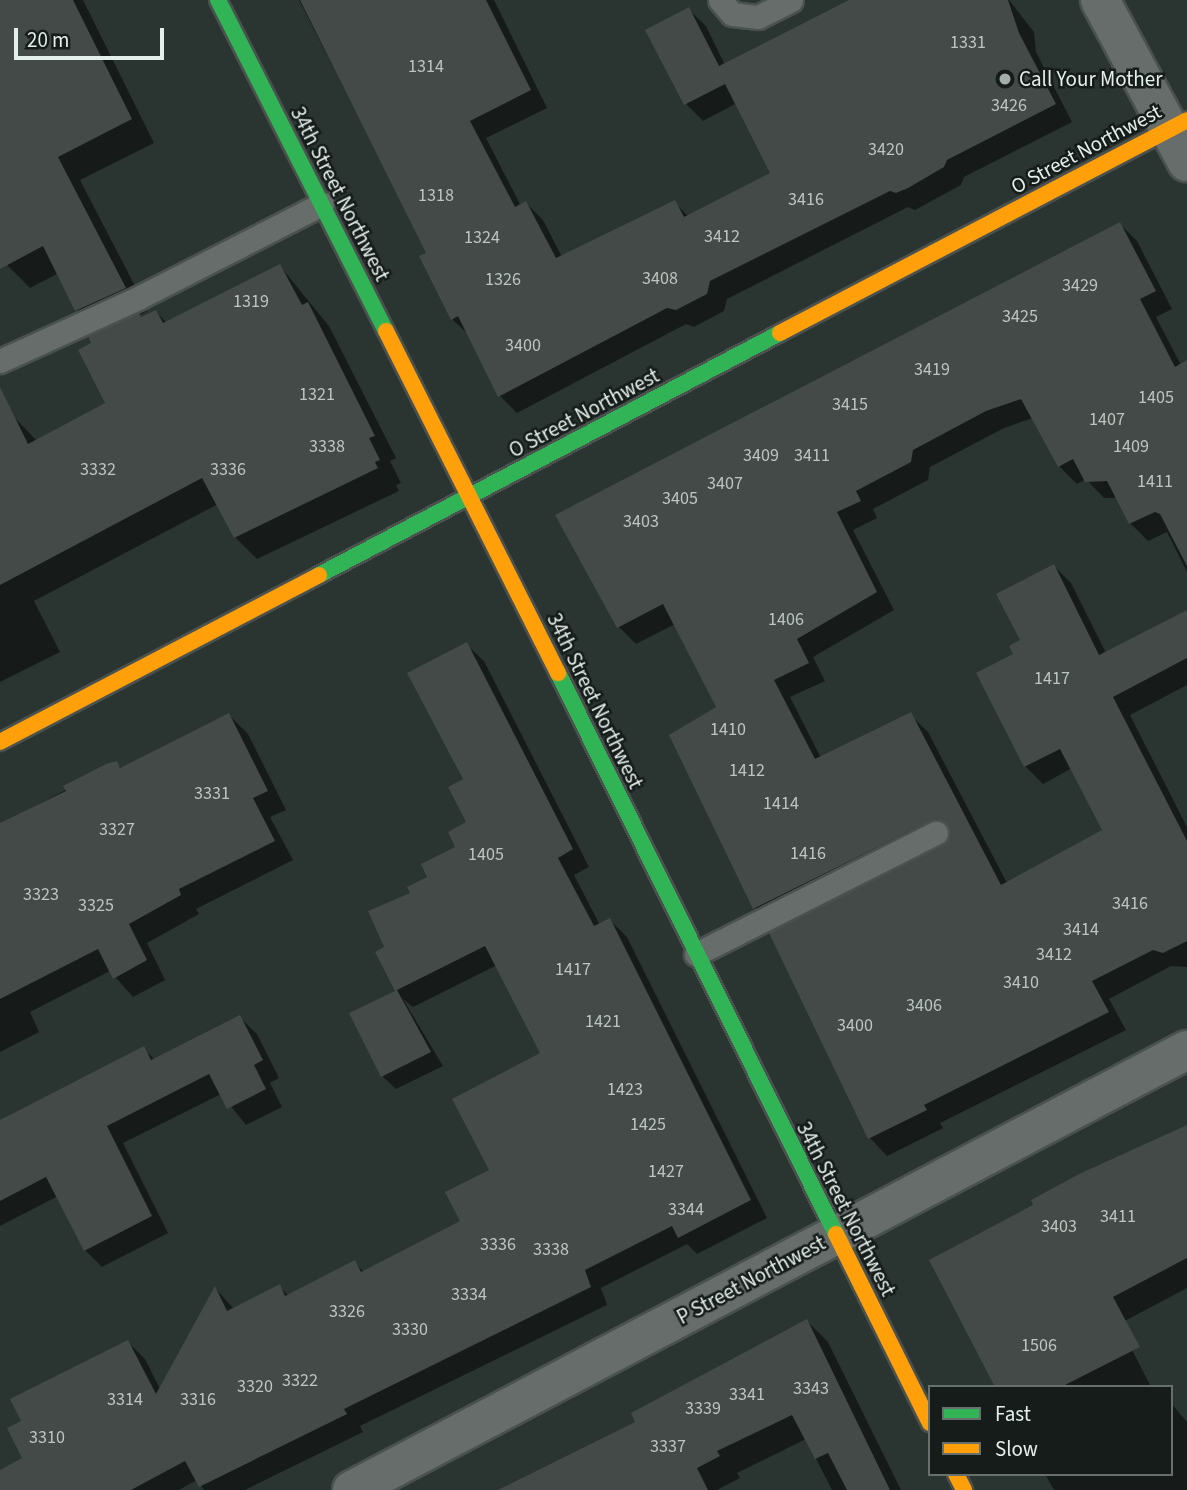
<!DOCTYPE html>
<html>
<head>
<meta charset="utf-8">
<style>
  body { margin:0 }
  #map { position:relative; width:1187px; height:1490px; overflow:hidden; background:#2a3430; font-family:"Source Sans 3",sans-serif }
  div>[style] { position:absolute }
  .shadow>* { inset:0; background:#0007 }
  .building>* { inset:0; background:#434a47 }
  .roads { filter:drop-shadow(2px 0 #4a514e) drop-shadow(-2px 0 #4a514e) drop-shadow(0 2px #4a514e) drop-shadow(0 -2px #4a514e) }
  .lane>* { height:23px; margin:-11.5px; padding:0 11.5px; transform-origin:11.5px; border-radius:11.5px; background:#666d6a }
  .street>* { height:38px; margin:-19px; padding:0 19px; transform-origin:19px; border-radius:19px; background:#666d6a }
  .fast>* { height:16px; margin:-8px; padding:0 8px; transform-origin:8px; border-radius:8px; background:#30b455 }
  .slow>* { height:16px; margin:-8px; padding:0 8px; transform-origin:8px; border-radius:8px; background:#ff9f0a }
  .dots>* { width:19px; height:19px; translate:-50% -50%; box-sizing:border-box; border:4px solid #151c1a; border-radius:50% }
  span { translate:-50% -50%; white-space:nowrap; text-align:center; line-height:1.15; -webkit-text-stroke:5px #151c1a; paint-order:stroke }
  .number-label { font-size:18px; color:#bcc5c1 }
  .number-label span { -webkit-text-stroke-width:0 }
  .poi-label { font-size:21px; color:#e4eeea }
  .left { translate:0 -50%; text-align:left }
  .street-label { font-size:21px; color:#e4eeea }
  .legend { position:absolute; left:928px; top:1385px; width:245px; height:91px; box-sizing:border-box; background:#151c1a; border:2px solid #68706d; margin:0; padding:9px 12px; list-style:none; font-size:21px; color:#e4eeea }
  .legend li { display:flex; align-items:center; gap:14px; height:35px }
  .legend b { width:35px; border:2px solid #68706d }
  .scale { position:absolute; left:14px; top:28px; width:150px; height:32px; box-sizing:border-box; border:4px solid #e4eeea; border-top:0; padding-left:9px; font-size:21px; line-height:24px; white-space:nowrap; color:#e4eeea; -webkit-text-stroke:5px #151c1a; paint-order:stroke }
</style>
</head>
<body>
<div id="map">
  <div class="shadow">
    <i style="clip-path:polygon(0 0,83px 0,154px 143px,80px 180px,148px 311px,139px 315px,143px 319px,156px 312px,167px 323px,280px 266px,329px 326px,396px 458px,390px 461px,401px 483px,396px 485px,399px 491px,257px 559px,235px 537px,218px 504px,34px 601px,60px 652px,0 682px,0 423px,13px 416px,37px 441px,107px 404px,93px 344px,99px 333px,77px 310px,59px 273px,30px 288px,7px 265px,0 266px)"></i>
    <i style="clip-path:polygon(299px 0,494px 0,547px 108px,486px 138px,521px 206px,526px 203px,543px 220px,562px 257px,674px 202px,689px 217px,773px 174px,737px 103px,703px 121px,685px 103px,688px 9px,706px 26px,725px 65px,852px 0,1009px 0,1034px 32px,1036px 52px,1072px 122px,964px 177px,961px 185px,926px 204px,915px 210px,908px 207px,727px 299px,724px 311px,694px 327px,686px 324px,517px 413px,500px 396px,470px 336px,452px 319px,428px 254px)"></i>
    <i style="clip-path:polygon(1120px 224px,1137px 241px,1172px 309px,1156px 317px,1181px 365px,1187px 362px,1187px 572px,1167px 532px,1148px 541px,1130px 523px,1118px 498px,1104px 498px,1086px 479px,1077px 484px,1059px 466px,1033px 418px,1004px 428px,930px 467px,928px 480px,873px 509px,877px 518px,853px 530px,894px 610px,813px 657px,825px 681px,790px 697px,821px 758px,910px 715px,928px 732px,1007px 883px,1104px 830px,1072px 768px,1043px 784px,1025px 766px,1015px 655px,1054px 566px,1071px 583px,1106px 653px,1187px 612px,1187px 685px,1130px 715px,1187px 827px,1187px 967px,1171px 966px,1109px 999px,1126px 1030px,940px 1123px,943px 1128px,887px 1156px,870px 1138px,771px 934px,943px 847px,950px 836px,772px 926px,755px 908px,671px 735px,718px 708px,675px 624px,636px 644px,619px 627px)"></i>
    <i style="clip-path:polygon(466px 644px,484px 661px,589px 867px,574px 875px,600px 925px,610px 920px,627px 937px,767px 1218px,697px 1254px,687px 1244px,601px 1288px,607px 1305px,360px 1426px,363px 1432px,245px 1490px,204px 1490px,197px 1480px,179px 1490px,0 1490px,0 1472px,25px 1459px,23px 1421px,128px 1342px,145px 1359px,160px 1389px,216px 1289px,234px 1309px,279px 1286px,289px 1296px,355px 1263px,364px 1272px,462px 1222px,492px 1171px,542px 1054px,497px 965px,413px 1007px,403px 999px,443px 1066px,396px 1089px,382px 1076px,397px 992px,387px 948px,412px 893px,457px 847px,468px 823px)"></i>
    <i style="clip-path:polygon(229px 715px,248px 734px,286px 810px,270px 817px,293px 860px,196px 909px,199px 914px,147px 943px,165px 980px,133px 997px,110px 971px,30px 1012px,39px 1032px,0 1052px,0 825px,116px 763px,122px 769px)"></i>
    <i style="clip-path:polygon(239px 1017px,257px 1034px,279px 1078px,270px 1083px,282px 1107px,246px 1125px,221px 1094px,123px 1143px,168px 1233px,102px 1267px,85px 1250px,58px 1196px,0 1226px,0 1122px,144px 1049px,155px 1060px)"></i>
    <i style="clip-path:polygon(1187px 1125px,1187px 1288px,1119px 1324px,1151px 1387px,998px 1387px)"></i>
    <i style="clip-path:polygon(807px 1321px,828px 1342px,901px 1490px,832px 1490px,806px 1439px,737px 1473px,740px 1478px,717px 1490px,506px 1490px,638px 1423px)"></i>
    <i style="clip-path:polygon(1171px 1403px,1187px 1422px,1187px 1490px,1054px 1490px,1045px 1474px,1171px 1474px)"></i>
  </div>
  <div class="building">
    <i style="clip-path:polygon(0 0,73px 0,132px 119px,58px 157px,126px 288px,75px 311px,43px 246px,0 269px)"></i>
    <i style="clip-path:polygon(300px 0,486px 0,531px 90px,470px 121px,515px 207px,526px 201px,556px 258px,675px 200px,684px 217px,770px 173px,725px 84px,684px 105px,645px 30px,689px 7px,719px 66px,849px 0,1008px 0,1019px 33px,1056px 104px,947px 160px,944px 167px,908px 188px,896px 193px,890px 191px,710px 281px,707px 294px,676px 310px,667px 308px,498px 397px,458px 316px,451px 320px,419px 256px,426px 253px)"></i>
    <i style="clip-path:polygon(1120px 222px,1156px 291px,1140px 299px,1175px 367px,1187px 360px,1187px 566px,1160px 514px,1155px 512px,1129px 524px,1107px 481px,1085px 482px,1073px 459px,1058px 467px,1021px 399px,986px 411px,913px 450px,911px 462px,856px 491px,861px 501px,837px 512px,877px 592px,797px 639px,809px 663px,774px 680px,815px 759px,911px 712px,1001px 885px,1102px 830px,1060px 749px,1024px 767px,976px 673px,1013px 654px,1009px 646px,1020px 640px,996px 594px,1054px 564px,1099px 655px,1187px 610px,1187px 658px,1113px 697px,1187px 841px,1187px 941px,1163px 953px,1153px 950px,1092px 981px,1109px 1012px,924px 1105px,927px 1110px,868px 1139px,769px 933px,942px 845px,950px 834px,948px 826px,937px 819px,930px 821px,753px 909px,669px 735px,716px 707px,663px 604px,617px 628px,555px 515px)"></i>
    <i style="clip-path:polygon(280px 264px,302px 305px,308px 302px,375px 436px,369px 438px,380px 460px,375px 462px,378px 468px,234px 538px,202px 478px,0 585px,0 387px,28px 444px,105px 403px,78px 350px,91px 343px,88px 336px,139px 313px,141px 317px,156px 310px,163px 323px)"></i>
    <i style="clip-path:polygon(467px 642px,573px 849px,558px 858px,594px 926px,610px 918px,751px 1200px,678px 1238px,672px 1226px,585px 1270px,591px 1287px,344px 1409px,347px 1414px,199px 1487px,185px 1461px,131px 1490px,0 1490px,0 1470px,22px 1458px,7px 1428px,21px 1421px,10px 1399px,128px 1340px,156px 1394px,215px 1286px,227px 1311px,280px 1284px,285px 1296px,355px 1260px,361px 1272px,460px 1221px,445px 1192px,489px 1170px,452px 1099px,540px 1053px,485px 946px,395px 991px,375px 952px,384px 947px,368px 911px,410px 893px,407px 887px,427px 877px,421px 864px,455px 847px,448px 832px,466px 822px,448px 787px,463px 779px,407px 673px)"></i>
    <i style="clip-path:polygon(229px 713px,268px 791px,253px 798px,275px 841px,179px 889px,181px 895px,129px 924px,147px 960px,113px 979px,98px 949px,0 999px,0 823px,66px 791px,63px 786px,106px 764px,117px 761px,120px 768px)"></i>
    <i style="clip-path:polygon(397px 990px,431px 1052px,381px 1077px,349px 1013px)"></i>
    <i style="clip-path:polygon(240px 1015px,263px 1060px,254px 1065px,266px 1089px,227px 1109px,209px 1074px,107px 1126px,152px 1216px,84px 1251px,46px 1177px,0 1201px,0 1120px,144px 1046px,151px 1060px)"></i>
    <i style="clip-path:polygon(1187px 1125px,1187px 1258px,1113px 1297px,1140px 1347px,1061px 1387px,995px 1387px,929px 1260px,1033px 1205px,1031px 1200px,1079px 1174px)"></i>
    <i style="clip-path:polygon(807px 1319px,890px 1490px,847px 1490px,828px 1453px,815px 1459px,792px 1415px,717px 1451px,720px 1456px,697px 1468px,708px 1490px,498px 1490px,635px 1422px,631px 1413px)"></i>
  </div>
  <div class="roads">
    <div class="lane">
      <i style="left:720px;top:0;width:18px;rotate:49deg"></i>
      <i style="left:732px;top:14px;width:26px;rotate:7deg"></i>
      <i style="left:758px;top:17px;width:37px;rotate:-27deg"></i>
      <i style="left:0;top:361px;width:152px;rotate:-24.5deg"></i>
      <i style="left:138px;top:298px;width:207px;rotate:-27.1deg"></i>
      <i style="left:696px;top:954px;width:269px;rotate:-26.8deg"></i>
    </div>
    <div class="street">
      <i style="left:1100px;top:0;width:184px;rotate:61.8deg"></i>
      <i style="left:352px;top:1490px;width:944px;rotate:-27.79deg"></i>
    </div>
    <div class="fast">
      <i style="left:218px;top:0;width:371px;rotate:63.1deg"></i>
      <i style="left:319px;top:575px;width:521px;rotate:-27.7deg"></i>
      <i style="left:558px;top:673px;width:626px;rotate:63.64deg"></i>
    </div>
    <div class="slow">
      <i style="left:386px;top:331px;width:383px;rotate:63.3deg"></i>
      <i style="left:780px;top:333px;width:459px;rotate:-27.6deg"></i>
      <i style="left:0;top:742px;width:360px;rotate:-27.6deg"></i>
      <i style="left:836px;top:1234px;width:211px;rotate:63.6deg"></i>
      <i style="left:956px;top:1474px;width:18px;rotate:63deg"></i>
    </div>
  </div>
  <div class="dots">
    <i style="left:1005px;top:79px;background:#a3ada9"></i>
  </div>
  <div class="number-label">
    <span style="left:968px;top:43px">1331</span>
    <span style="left:426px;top:67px">1314</span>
    <span style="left:1009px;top:106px">3426</span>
    <span style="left:886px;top:150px">3420</span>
    <span style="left:436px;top:196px">1318</span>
    <span style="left:806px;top:200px">3416</span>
    <span style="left:722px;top:237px">3412</span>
    <span style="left:482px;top:238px">1324</span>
    <span style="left:660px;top:279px">3408</span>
    <span style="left:503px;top:280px">1326</span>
    <span style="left:1080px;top:286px">3429</span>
    <span style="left:251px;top:302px">1319</span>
    <span style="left:1020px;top:317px">3425</span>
    <span style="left:523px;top:346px">3400</span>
    <span style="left:932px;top:370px">3419</span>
    <span style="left:317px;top:395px">1321</span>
    <span style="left:1156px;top:398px">1405</span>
    <span style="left:850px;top:405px">3415</span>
    <span style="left:1107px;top:420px">1407</span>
    <span style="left:327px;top:447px">3338</span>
    <span style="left:1131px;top:447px">1409</span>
    <span style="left:761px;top:456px">3409</span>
    <span style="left:812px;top:456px">3411</span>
    <span style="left:98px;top:470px">3332</span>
    <span style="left:228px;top:470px">3336</span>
    <span style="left:1155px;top:482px">1411</span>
    <span style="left:725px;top:484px">3407</span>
    <span style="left:680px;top:499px">3405</span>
    <span style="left:641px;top:522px">3403</span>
    <span style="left:786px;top:620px">1406</span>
    <span style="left:1052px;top:679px">1417</span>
    <span style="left:728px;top:730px">1410</span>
    <span style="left:747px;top:771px">1412</span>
    <span style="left:212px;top:794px">3331</span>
    <span style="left:781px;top:804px">1414</span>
    <span style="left:117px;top:830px">3327</span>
    <span style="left:808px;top:854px">1416</span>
    <span style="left:486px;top:855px">1405</span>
    <span style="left:41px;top:895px">3323</span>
    <span style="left:1130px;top:904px">3416</span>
    <span style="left:96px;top:906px">3325</span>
    <span style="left:1081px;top:930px">3414</span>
    <span style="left:1054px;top:955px">3412</span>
    <span style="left:573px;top:970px">1417</span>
    <span style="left:1021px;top:983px">3410</span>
    <span style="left:924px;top:1006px">3406</span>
    <span style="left:603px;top:1022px">1421</span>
    <span style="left:855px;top:1026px">3400</span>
    <span style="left:625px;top:1090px">1423</span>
    <span style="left:648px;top:1125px">1425</span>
    <span style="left:666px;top:1172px">1427</span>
    <span style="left:686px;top:1210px">3344</span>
    <span style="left:1118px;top:1217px">3411</span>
    <span style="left:1059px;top:1227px">3403</span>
    <span style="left:498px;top:1245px">3336</span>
    <span style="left:551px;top:1250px">3338</span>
    <span style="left:469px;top:1295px">3334</span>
    <span style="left:347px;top:1312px">3326</span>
    <span style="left:410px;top:1330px">3330</span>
    <span style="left:1039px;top:1346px">1506</span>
    <span style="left:300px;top:1381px">3322</span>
    <span style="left:255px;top:1387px">3320</span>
    <span style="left:811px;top:1389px">3343</span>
    <span style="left:747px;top:1395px">3341</span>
    <span style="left:125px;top:1400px">3314</span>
    <span style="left:198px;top:1400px">3316</span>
    <span style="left:703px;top:1409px">3339</span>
    <span style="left:47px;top:1438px">3310</span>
    <span style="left:668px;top:1447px">3337</span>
  </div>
  <div class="poi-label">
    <span class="left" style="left:1019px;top:79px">Call Your Mother</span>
  </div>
  <div class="street-label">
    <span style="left:1086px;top:149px;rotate:-28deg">O Street Northwest</span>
    <span style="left:340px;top:194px;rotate:63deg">34th Street Northwest</span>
    <span style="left:584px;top:413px;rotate:-28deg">O Street Northwest</span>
    <span style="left:595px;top:701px;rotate:64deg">34th Street Northwest</span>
    <span style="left:846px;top:1209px;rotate:63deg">34th Street Northwest</span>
    <span style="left:751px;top:1280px;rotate:-28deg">P Street Northwest</span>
  </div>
  <ul class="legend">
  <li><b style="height:9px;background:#30b455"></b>Fast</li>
  <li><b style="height:9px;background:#ff9f0a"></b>Slow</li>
  </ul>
  <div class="scale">20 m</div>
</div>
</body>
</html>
